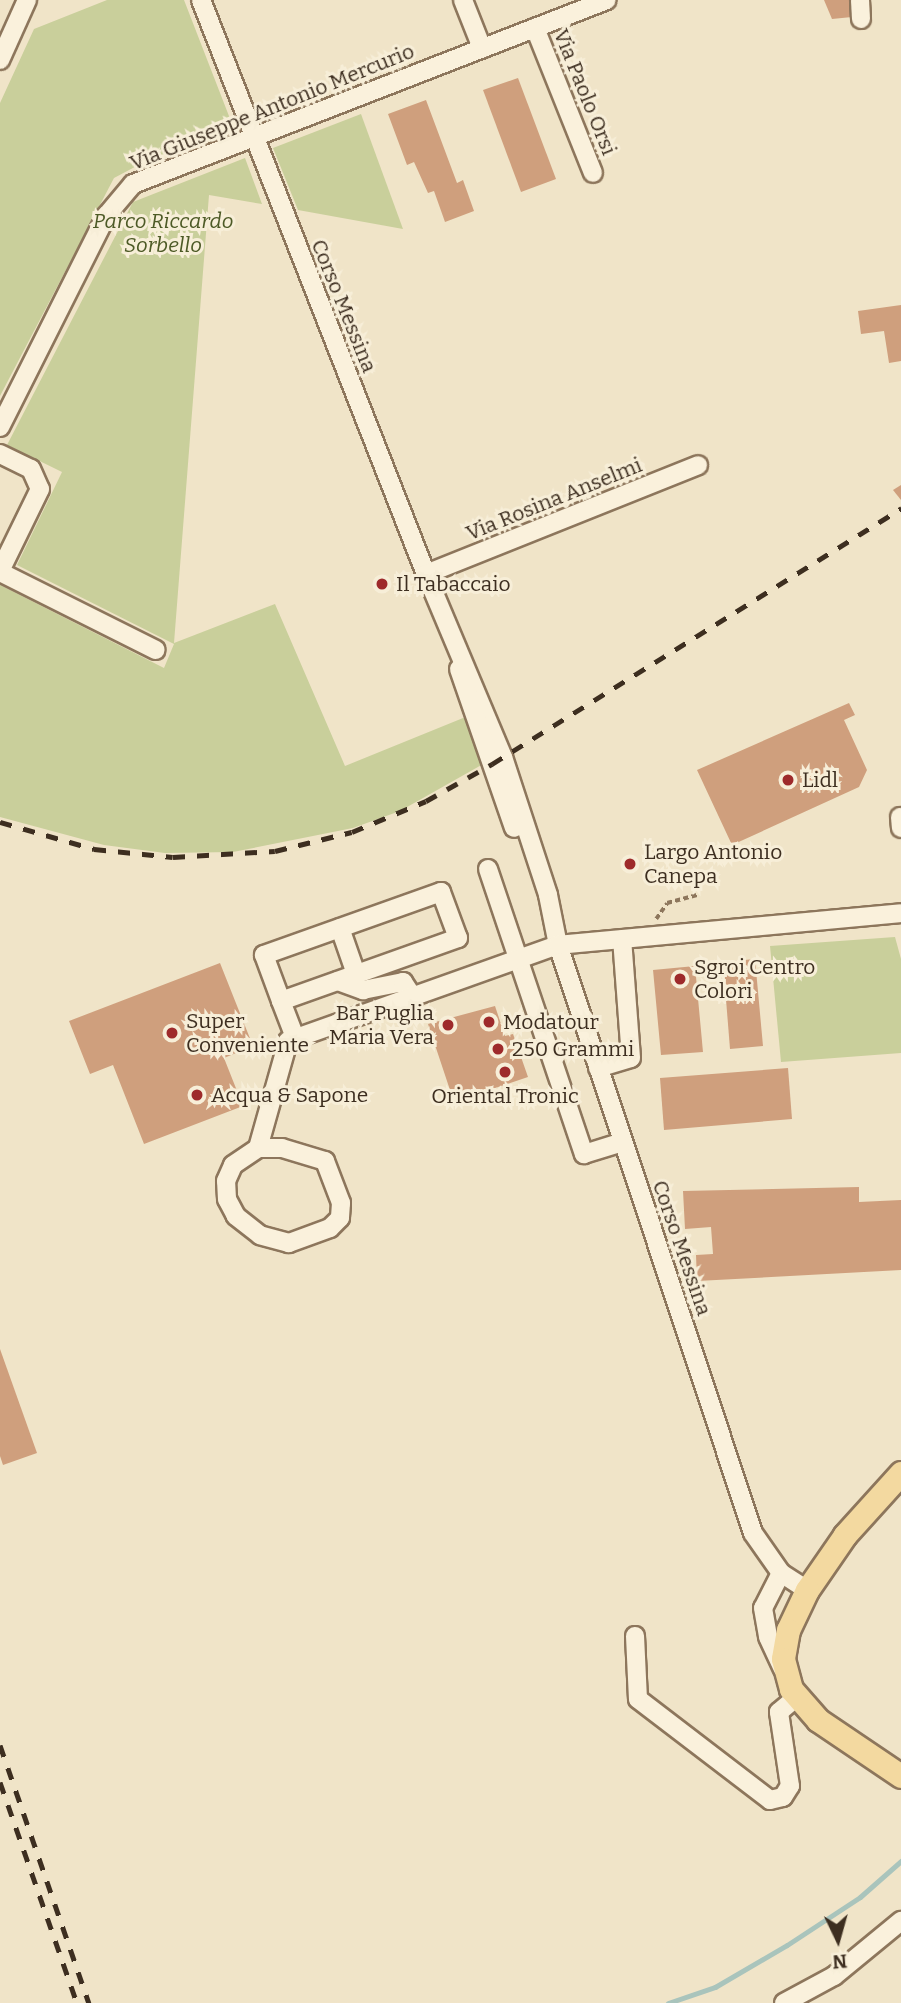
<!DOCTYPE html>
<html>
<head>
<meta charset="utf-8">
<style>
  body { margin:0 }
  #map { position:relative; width:901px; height:2003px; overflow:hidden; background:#f0e4c8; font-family:Bitter,serif }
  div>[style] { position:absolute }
  .green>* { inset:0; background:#c9cf9b }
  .stream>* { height:5px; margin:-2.5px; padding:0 2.5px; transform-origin:2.5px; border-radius:2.5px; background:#a9c4bc }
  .building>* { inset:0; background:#cf9f7d }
  .path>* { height:3.5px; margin-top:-1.75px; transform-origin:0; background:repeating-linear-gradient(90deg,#8d765c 0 5px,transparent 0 8.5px) }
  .roads { filter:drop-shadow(2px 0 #8d765c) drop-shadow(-2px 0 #8d765c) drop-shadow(0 2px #8d765c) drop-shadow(0 -2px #8d765c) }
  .minor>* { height:18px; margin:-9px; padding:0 9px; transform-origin:9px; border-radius:9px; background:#faf1dc }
  .major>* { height:23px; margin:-11.5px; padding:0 11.5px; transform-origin:11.5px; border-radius:11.5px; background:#f3d9a0 }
  .rail>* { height:5px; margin-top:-2.5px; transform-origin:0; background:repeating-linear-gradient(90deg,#3d2e20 0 12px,transparent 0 24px) }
  .dots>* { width:19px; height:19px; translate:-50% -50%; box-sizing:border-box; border:4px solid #f7eed8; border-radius:50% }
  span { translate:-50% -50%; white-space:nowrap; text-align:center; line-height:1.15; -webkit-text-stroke:6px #f7eed8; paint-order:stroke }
  .street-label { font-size:21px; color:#3d2e20 }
  .park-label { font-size:21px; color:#4d5a26; font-style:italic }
  .poi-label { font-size:21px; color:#3d2e20 }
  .left { translate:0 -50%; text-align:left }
  .right { translate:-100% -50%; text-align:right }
  .north { position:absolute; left:803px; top:1905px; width:70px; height:70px; -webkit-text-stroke:5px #f7eed8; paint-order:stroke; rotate:175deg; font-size:19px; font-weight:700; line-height:28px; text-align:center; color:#3d2e20 }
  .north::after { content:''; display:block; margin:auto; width:24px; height:32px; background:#3d2e20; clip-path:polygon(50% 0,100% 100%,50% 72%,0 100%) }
</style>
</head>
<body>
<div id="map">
  <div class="green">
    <i style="clip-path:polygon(107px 0,184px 0,234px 129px,148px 160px,114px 178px,0 396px,0 103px,34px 29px)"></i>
    <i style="clip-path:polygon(361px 114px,403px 229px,298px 210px,273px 148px)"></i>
    <i style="clip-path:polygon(245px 158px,262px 204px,209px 195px,174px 643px,275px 604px,345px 766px,468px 716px,485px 763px,400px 811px,353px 828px,233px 852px,165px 853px,104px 845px,0 817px,0 585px,164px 668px,174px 644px,17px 565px,62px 472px,7px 445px,133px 202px)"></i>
    <i style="clip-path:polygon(895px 937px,901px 959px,901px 1053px,781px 1062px,770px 946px)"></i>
  </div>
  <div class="stream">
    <i style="left:668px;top:2003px;width:50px;rotate:-18.8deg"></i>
    <i style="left:715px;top:1987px;width:83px;rotate:-30.3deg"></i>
    <i style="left:787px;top:1945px;width:87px;rotate:-33.3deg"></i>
    <i style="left:860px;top:1897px;width:55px;rotate:-41.3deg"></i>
  </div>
  <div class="building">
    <i style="clip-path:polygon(824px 0,851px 0,852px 17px,832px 19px)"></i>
    <i style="clip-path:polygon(518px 78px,556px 179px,521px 192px,483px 90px)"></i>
    <i style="clip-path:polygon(426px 100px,457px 183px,463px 180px,474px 211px,445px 222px,434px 191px,428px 193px,414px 162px,407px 165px,388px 114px)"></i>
    <i style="clip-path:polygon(901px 305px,901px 361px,889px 363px,884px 331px,861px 334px,858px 311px)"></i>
    <i style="clip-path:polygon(901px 485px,901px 500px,893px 490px)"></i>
    <i style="clip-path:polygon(849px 703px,855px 715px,844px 720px,867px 770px,859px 787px,732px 845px,697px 770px)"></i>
    <i style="clip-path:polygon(755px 959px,763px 1046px,730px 1049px,723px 962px)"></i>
    <i style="clip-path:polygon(220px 963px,253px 1046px,224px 1058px,243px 1106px,144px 1144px,113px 1065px,90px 1074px,69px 1021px)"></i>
    <i style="clip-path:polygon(695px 966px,703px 1052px,661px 1055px,653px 970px)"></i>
    <i style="clip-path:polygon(495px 1006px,505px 1036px,513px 1034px,528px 1077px,454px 1102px,428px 1024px)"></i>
    <i style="clip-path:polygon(788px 1068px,792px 1119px,664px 1130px,660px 1078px)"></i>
    <i style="clip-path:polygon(859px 1187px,859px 1202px,901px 1200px,901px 1270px,697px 1281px,696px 1255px,713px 1254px,711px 1227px,685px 1229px,683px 1191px)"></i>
    <i style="clip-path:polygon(0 1349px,37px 1453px,3px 1465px,0 1456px)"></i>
  </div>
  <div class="path">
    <i style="left:656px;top:919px;width:19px;rotate:-55deg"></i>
    <i style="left:667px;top:903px;width:31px;rotate:-15deg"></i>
  </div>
  <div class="roads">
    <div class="minor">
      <i style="left:201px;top:0;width:617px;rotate:68.6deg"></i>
      <i style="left:426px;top:574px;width:199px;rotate:67.2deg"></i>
      <i style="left:503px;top:757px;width:145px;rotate:71.9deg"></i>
      <i style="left:548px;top:895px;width:51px;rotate:78.7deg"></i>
      <i style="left:558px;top:945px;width:619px;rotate:71.65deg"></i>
      <i style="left:753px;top:1533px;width:49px;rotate:55deg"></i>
      <i style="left:781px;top:1573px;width:31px;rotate:33deg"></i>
      <i style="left:463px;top:0;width:52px;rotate:68.4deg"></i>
      <i style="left:860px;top:0;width:19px;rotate:87deg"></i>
      <i style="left:535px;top:28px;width:156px;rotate:68.2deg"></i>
      <i style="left:0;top:60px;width:66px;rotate:-65.8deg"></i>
      <i style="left:0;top:427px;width:236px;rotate:-63.3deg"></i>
      <i style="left:106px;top:216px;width:42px;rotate:-49.8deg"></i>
      <i style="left:133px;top:184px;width:508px;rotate:-21.22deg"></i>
      <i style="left:0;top:454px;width:34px;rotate:26deg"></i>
      <i style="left:31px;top:469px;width:22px;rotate:66deg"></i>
      <i style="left:40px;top:489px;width:91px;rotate:116deg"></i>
      <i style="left:0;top:572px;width:174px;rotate:26.6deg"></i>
      <i style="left:426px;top:574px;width:293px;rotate:-21.8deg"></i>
      <i style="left:459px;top:669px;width:168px;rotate:70.9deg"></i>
      <i style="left:900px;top:817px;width:11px;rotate:85deg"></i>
      <i style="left:488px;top:869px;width:301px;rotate:71.4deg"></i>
      <i style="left:584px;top:1154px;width:41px;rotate:-17.1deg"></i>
      <i style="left:340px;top:928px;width:49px;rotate:70.8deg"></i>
      <i style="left:338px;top:981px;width:27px;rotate:20deg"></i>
      <i style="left:363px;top:990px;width:41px;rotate:-11.3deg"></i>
      <i style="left:403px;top:982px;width:20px;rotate:57deg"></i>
      <i style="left:281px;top:1001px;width:188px;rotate:-19.6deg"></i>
      <i style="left:458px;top:938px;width:49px;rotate:-110.3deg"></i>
      <i style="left:441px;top:892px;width:188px;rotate:160.4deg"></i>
      <i style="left:264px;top:955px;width:49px;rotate:69.7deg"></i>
      <i style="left:281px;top:1001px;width:40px;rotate:69deg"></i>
      <i style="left:598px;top:1068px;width:34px;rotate:-17deg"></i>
      <i style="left:631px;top:1058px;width:119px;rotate:-94.3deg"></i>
      <i style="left:258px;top:1148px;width:111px;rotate:-74.3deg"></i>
      <i style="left:288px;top:1041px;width:287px;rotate:-19.6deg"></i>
      <i style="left:558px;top:945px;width:344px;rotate:-5.3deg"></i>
      <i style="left:258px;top:1148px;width:24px"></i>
      <i style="left:282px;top:1148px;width:45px;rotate:16.8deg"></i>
      <i style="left:325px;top:1161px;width:45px;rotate:69.1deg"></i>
      <i style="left:341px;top:1203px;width:15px;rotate:94deg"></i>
      <i style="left:340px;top:1218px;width:14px;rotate:135deg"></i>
      <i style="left:330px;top:1228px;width:44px;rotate:159.9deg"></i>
      <i style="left:289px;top:1243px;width:30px;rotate:-165deg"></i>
      <i style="left:260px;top:1235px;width:31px;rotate:-142deg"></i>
      <i style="left:236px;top:1216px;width:19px;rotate:-118deg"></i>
      <i style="left:227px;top:1199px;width:18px;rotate:-93deg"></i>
      <i style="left:226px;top:1181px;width:17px;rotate:-66deg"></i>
      <i style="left:233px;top:1165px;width:30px;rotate:-34deg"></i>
      <i style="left:781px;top:1573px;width:39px;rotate:117deg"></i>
      <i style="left:763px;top:1608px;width:29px;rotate:80deg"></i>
      <i style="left:768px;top:1637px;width:35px;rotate:65deg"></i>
      <i style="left:635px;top:1636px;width:63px;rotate:87.3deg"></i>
      <i style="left:638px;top:1699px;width:166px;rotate:37.4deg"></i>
      <i style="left:770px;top:1800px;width:13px;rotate:-13deg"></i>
      <i style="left:783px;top:1797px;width:13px;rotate:-58deg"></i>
      <i style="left:790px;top:1786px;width:75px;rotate:-98.5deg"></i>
      <i style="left:779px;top:1712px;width:23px;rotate:-40deg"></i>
      <i style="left:784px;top:2003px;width:57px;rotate:-28.4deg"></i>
      <i style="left:834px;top:1976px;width:87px;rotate:-39.4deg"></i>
    </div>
    <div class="major">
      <i style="left:901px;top:1473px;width:84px;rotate:132.1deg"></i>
      <i style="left:845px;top:1535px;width:67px;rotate:124.6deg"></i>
      <i style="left:807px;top:1590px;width:44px;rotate:115.4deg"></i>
      <i style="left:788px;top:1630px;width:29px;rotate:100deg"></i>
      <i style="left:783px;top:1659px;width:31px;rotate:75deg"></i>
      <i style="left:791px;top:1689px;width:41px;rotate:48.9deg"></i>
      <i style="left:818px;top:1720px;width:100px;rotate:34deg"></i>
    </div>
  </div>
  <div class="rail">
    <i style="left:0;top:822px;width:98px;rotate:16deg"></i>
    <i style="left:94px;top:849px;width:79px;rotate:5.8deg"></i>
    <i style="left:173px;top:857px;width:102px;rotate:-3.4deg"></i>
    <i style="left:275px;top:851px;width:79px;rotate:-13.9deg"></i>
    <i style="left:352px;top:832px;width:80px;rotate:-22.7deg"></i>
    <i style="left:426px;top:801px;width:76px;rotate:-29.3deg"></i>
    <i style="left:492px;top:764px;width:483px;rotate:-32deg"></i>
    <i style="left:0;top:1745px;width:273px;rotate:71deg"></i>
    <i style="left:0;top:1782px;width:234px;rotate:70.8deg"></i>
  </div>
  <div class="dots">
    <i style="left:382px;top:584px;background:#9e2a2b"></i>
    <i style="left:788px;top:780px;background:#9e2a2b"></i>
    <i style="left:630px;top:864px;background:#9e2a2b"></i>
    <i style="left:680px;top:979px;background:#9e2a2b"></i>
    <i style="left:489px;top:1022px;background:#9e2a2b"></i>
    <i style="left:448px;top:1025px;background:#9e2a2b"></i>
    <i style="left:172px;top:1033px;background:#9e2a2b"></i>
    <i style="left:498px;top:1049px;background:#9e2a2b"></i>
    <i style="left:505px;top:1072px;background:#9e2a2b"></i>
    <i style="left:197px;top:1095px;background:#9e2a2b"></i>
  </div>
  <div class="street-label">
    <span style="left:585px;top:92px;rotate:68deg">Via Paolo Orsi</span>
    <span style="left:272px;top:107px;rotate:-22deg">Via Giuseppe Antonio Mercurio</span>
    <span style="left:344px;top:306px;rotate:68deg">Corso Messina</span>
    <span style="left:554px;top:499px;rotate:-22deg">Via Rosina Anselmi</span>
    <span style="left:682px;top:1248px;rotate:71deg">Corso Messina</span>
  </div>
  <div class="park-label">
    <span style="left:163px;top:233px">Parco Riccardo<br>Sorbello</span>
  </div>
  <div class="poi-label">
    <span class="left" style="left:396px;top:584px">Il Tabaccaio</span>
    <span class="left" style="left:802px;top:780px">Lidl</span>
    <span class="left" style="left:644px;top:864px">Largo Antonio<br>Canepa</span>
    <span class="left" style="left:694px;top:979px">Sgroi Centro<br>Colori</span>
    <span class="right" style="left:434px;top:1025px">Bar Puglia<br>Maria Vera</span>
    <span class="left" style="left:186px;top:1033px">Super<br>Conveniente</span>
    <span class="left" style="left:503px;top:1022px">Modatour</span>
    <span class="left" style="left:512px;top:1049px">250 Grammi</span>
    <span class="left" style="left:211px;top:1095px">Acqua &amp; Sapone</span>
    <span style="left:505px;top:1096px">Oriental Tronic</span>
  </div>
  <div class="north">N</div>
</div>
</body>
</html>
